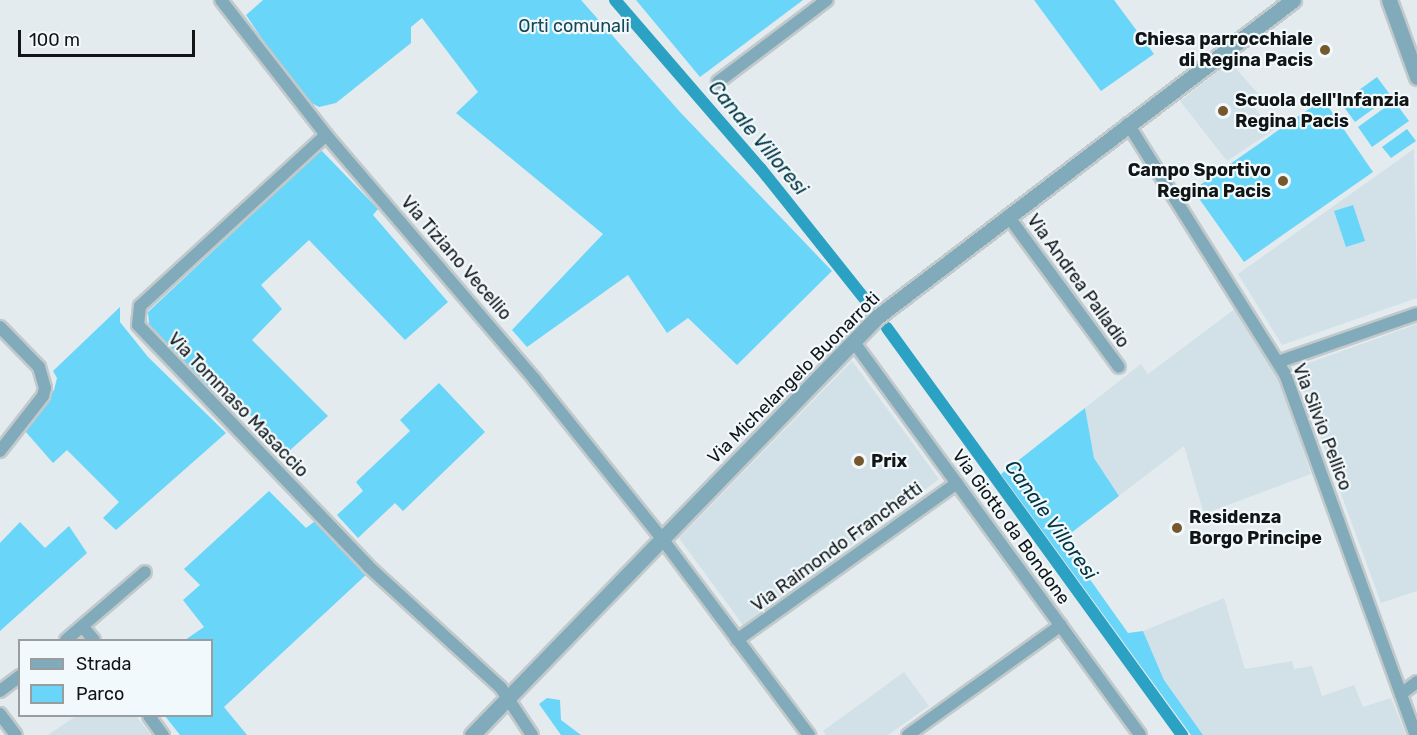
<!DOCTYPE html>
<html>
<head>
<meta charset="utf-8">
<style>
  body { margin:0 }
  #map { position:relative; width:1417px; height:735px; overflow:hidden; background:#e4ebee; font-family:Rubik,sans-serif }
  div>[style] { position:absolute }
  .built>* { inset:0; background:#d1e1e7 }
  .green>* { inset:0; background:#69d5f8 }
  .canal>* { height:12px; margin:-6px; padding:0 6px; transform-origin:6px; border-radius:6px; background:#2ba2c4 }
  .roads { filter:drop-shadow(2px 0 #c2c9cb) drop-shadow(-2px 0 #c2c9cb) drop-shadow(0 2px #c2c9cb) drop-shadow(0 -2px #c2c9cb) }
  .minor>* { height:12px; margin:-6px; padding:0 6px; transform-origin:6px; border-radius:6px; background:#81abba }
  .tertiary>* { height:15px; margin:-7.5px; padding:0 7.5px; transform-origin:7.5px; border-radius:7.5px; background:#81abba }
  .dots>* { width:16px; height:16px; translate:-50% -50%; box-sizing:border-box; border:3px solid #f1f9fc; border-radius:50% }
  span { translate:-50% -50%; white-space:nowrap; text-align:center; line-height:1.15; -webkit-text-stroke:4.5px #f1f9fc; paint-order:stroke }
  .park-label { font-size:18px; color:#184857 }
  .poi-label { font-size:18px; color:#121516; font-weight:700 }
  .right { translate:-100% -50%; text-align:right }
  .left { translate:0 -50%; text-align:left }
  .street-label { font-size:18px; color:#121516 }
  .water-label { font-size:20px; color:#003442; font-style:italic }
  .legend { position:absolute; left:18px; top:639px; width:195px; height:78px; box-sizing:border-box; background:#f1f9fc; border:2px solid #989ea0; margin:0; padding:8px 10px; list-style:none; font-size:18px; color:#121516 }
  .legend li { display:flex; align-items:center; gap:12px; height:30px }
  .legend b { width:30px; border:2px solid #989ea0 }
  .scale { position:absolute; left:18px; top:30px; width:177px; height:27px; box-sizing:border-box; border:3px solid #121516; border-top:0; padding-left:8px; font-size:18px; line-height:21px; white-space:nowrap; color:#121516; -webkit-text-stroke:4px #f1f9fc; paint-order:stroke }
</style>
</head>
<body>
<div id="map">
  <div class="built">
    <i style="clip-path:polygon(1230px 62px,1261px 97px,1252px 104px,1268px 125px,1276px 119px,1281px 125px,1227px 161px,1180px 101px)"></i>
    <i style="clip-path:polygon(1414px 149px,1417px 298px,1282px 345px,1238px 274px)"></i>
    <i style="clip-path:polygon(1236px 308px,1278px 374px,1311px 474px,1204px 514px,1184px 446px,1119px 496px,1094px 458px,1085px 408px,1141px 364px,1148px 374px)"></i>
    <i style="clip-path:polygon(1417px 324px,1417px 591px,1381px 603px,1295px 368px)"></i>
    <i style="clip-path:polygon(852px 361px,939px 479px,743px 625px,679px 538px)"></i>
    <i style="clip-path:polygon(1224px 598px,1245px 669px,1292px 661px,1294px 669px,1312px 666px,1322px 696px,1354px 685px,1363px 707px,1391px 698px,1406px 735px,1203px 735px,1164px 680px,1143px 631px)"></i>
    <i style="clip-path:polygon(904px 672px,929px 706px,888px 735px,826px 735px,823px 731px)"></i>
    <i style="clip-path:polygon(76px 716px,136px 716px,151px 735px,48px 735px)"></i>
  </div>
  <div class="green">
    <i style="clip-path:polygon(263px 0,581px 0,680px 112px,832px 271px,737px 365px,688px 318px,667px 333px,628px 275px,527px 347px,512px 330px,603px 234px,456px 113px,478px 92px,422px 18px,411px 27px,411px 43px,336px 103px,319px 107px,302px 98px,246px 15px)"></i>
    <i style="clip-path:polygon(636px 0,803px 0,700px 77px)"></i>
    <i style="clip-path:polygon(1034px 0,1114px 0,1154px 54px,1101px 91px)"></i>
    <i style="clip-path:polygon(1377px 77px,1391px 96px,1355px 122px,1341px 103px)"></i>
    <i style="clip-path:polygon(1323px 99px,1373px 172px,1244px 262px,1193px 190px)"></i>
    <i style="clip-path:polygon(1394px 101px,1409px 121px,1372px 147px,1358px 127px)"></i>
    <i style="clip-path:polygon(1407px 129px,1416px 141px,1391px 158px,1382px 147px)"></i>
    <i style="clip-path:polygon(321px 150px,378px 209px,373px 215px,448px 302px,405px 340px,309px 240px,261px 285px,282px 309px,252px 340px,328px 416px,288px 452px,215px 380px,206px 387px,149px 324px,148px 312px)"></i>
    <i style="clip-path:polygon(1353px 205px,1365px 241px,1346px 247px,1334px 211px)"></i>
    <i style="clip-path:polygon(120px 307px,120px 322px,148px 357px,226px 433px,116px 530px,103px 518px,119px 502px,67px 450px,53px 463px,25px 431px,54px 390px,57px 378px,53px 371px)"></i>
    <i style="clip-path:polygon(439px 383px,485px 432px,403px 511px,395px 503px,358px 538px,337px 515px,363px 491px,356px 482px,410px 431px,400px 420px)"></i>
    <i style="clip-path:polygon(1085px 408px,1094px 458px,1119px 496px,1062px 540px,1128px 633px,1143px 631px,1164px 680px,1203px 735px,1191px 735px,1001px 474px)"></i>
    <i style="clip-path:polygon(269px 491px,306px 528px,315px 521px,368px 573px,224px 707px,247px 735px,180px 735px,165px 716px,212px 716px,212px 640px,185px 640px,204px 627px,183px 600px,200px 585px,184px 569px)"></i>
    <i style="clip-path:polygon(20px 522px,45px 548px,69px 526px,87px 553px,0 631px,0 543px)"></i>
    <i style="clip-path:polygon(547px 698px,560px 700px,561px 720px,581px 735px,561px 735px,539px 704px)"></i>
  </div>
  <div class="canal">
    <i style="left:615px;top:0;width:223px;rotate:49.2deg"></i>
    <i style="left:761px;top:169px;width:171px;rotate:51.4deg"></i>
    <i style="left:887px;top:328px;width:503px;rotate:54.06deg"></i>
  </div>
  <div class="roads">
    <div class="minor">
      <i style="left:221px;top:0;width:171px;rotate:52.1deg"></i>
      <i style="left:326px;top:135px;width:322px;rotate:49.5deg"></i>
      <i style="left:535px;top:380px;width:205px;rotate:51.3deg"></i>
      <i style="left:663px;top:540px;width:244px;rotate:53.2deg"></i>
      <i style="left:718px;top:82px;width:136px;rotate:-37deg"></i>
      <i style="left:1128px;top:124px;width:295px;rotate:57.9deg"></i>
      <i style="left:1285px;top:374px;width:384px;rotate:70.1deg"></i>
      <i style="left:326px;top:135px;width:253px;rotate:137.4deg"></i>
      <i style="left:140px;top:306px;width:19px;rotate:96deg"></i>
      <i style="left:138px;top:325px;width:333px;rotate:46.3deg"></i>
      <i style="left:368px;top:566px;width:180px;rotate:42.5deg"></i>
      <i style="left:501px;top:688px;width:56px;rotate:56.6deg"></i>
      <i style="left:1008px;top:216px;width:187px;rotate:53.7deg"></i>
      <i style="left:0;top:327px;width:56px;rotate:45.7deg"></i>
      <i style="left:39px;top:367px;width:22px;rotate:74deg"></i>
      <i style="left:45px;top:388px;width:8px;rotate:104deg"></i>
      <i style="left:43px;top:396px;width:70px;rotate:128deg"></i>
      <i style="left:853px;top:341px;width:487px;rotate:53.9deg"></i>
      <i style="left:1278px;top:362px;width:147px;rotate:-19.1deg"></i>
      <i style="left:83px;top:627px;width:17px;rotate:50deg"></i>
      <i style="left:66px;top:640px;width:104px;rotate:-40.7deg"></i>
      <i style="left:737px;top:640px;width:270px;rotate:-35.5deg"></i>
      <i style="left:0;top:691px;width:25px;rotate:-37deg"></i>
      <i style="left:1401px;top:694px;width:20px;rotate:-37deg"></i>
      <i style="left:0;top:714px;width:26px;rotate:53deg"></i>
      <i style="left:149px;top:716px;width:24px;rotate:54deg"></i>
      <i style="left:908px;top:735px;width:188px;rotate:-35.7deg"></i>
    </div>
    <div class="tertiary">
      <i style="left:1389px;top:0;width:82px;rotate:70deg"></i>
      <i style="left:472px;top:735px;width:582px;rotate:-45.9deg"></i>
      <i style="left:877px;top:317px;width:523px;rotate:-37.31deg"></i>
    </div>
  </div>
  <div class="dots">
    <i style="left:1325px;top:50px;background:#77572d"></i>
    <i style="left:1223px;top:111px;background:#77572d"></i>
    <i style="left:1283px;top:181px;background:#77572d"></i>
    <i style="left:859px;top:461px;background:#77572d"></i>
    <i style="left:1177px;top:528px;background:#77572d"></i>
  </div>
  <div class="park-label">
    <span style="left:574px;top:26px">Orti comunali</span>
  </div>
  <div class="poi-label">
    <span class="right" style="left:1313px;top:50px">Chiesa parrocchiale<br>di Regina Pacis</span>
    <span class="left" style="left:1235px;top:111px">Scuola dell'Infanzia<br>Regina Pacis</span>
    <span class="right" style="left:1271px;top:181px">Campo Sportivo<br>Regina Pacis</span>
    <span class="left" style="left:871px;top:461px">Prix</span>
    <span class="left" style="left:1189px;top:528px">Residenza<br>Borgo Principe</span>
  </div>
  <div class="street-label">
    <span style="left:456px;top:258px;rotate:49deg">Via Tiziano Vecellio</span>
    <span style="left:1078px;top:281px;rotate:54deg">Via Andrea Palladio</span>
    <span style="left:794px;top:378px;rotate:-45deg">Via Michelangelo Buonarroti</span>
    <span style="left:238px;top:405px;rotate:46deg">Via Tommaso Masaccio</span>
    <span style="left:1322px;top:427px;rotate:69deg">Via Silvio Pellico</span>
    <span style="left:1011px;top:527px;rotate:54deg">Via Giotto da Bondone</span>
    <span style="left:837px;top:547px;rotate:-36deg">Via Raimondo Franchetti</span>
  </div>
  <div class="water-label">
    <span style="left:758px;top:138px;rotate:50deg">Canale Villoresi</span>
    <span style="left:1051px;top:520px;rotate:54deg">Canale Villoresi</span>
  </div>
  <ul class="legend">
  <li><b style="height:8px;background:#81abba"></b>Strada</li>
  <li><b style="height:16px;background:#69d5f8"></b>Parco</li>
  </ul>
  <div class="scale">100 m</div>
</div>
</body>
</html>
